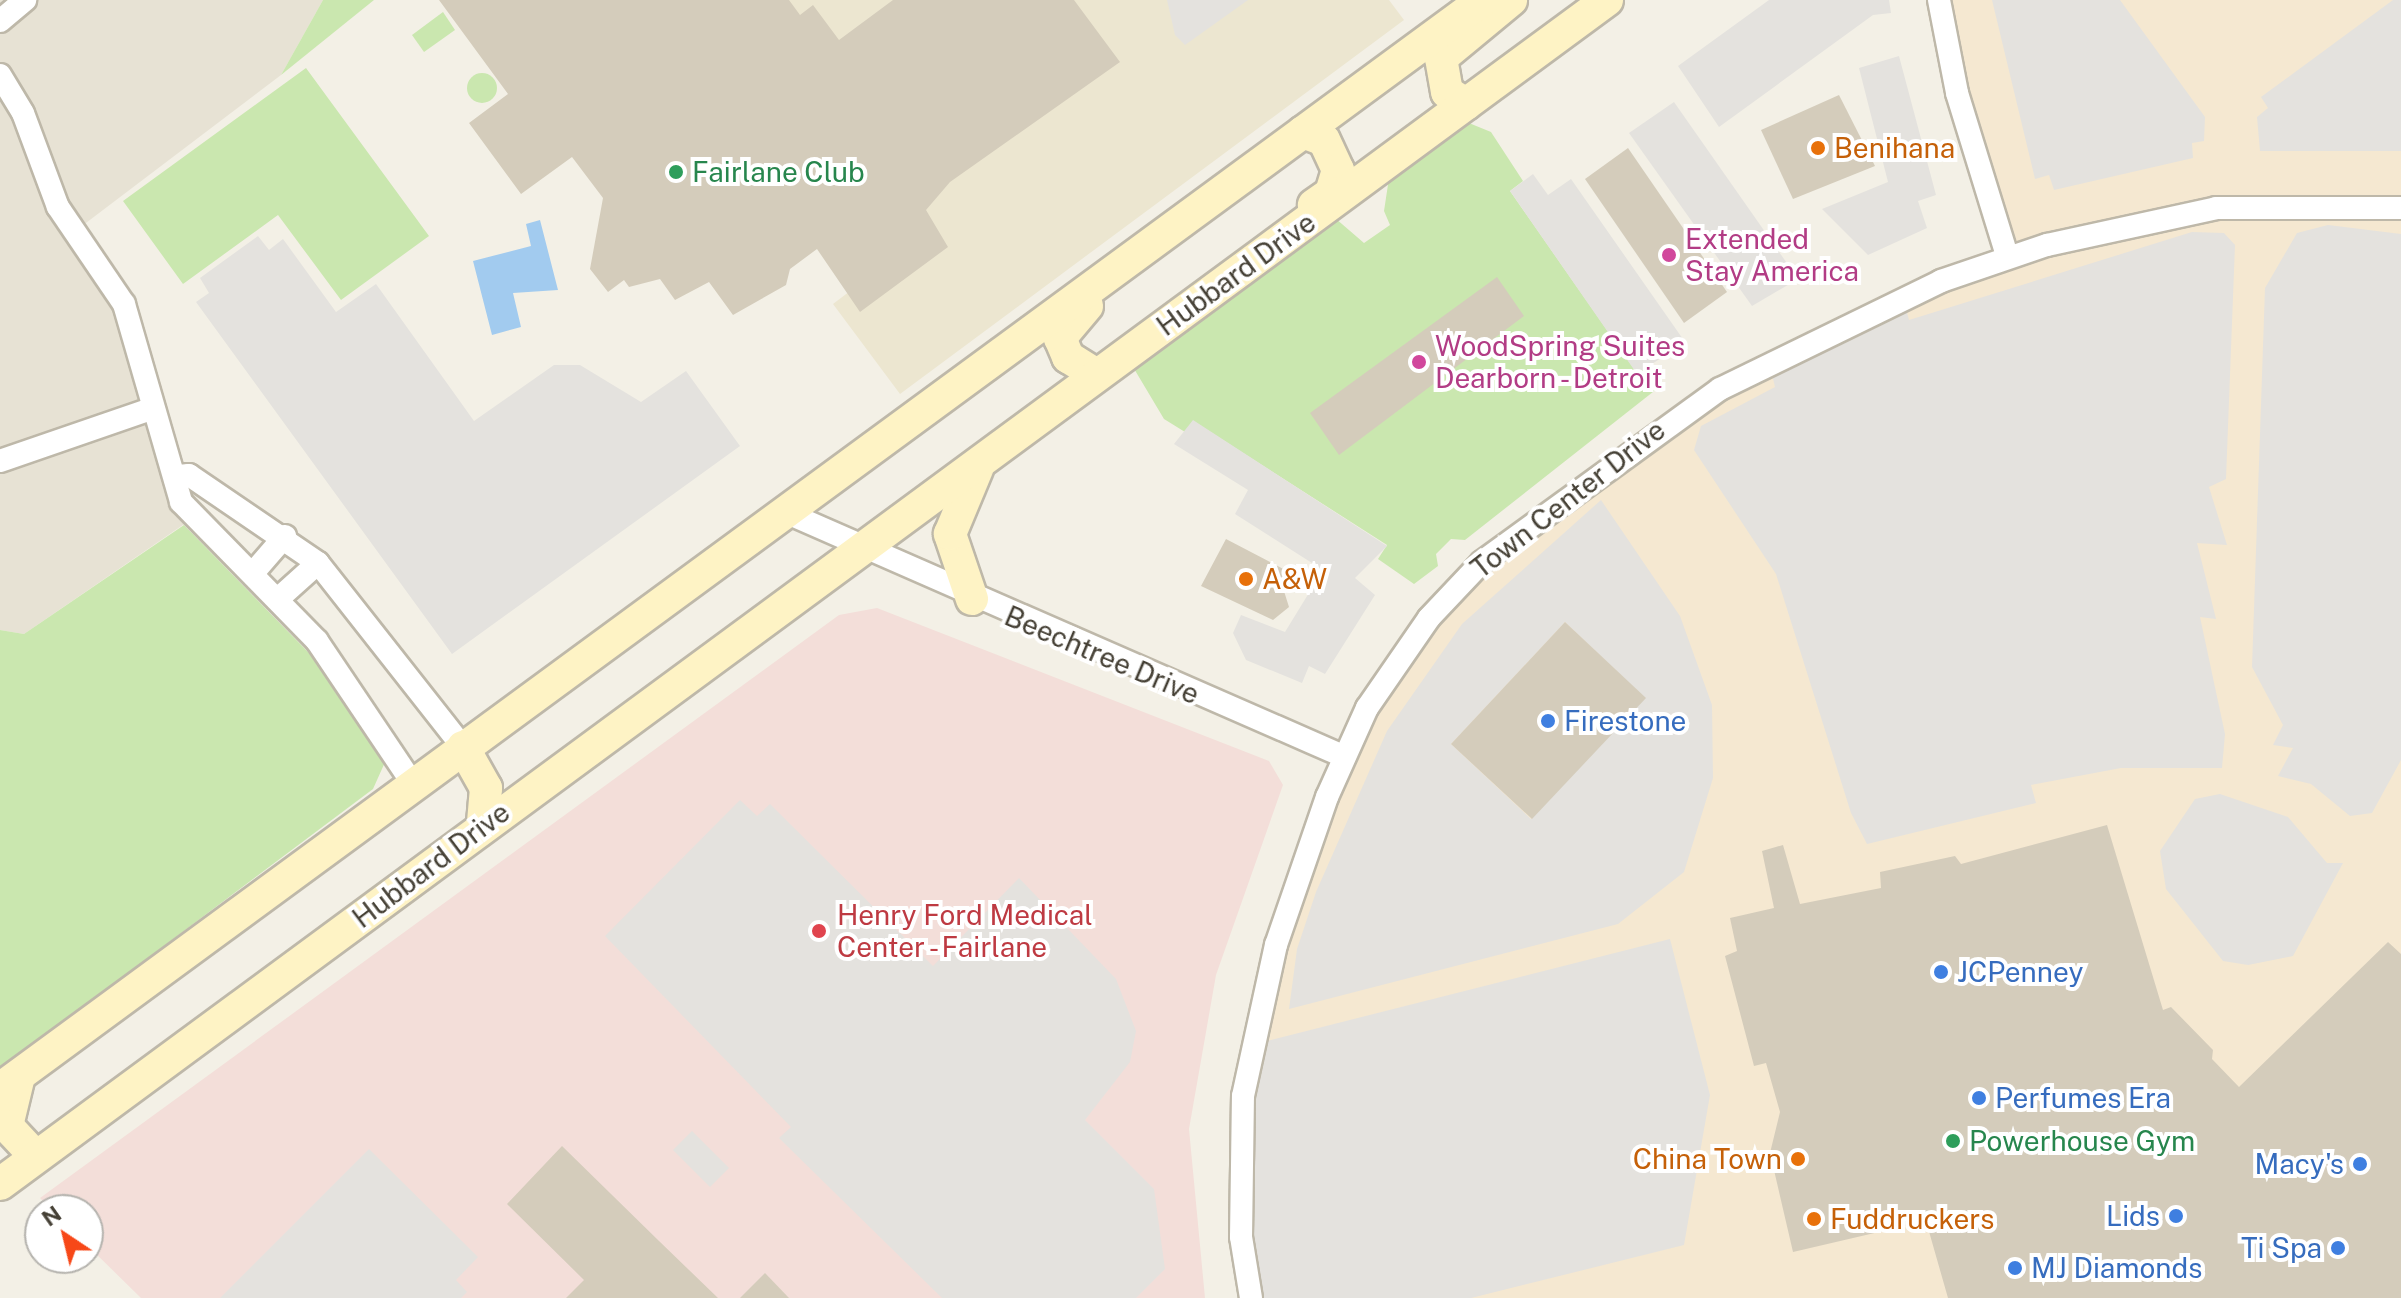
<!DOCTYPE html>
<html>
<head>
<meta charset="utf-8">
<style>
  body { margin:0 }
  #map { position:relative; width:2401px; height:1298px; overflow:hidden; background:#f3f0e6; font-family:"Public Sans",sans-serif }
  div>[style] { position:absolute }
  .residential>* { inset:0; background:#e7e2d4 }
  .commercial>* { inset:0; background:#f5e8d1 }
  .education>* { inset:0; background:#ece6d0 }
  .medical>* { inset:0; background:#f3ded9 }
  .green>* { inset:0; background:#cae7af }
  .round { border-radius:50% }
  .parking>* { inset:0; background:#e4e2de }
  .water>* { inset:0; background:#a2cbef }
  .building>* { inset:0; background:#d4ccbb }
  .roads { filter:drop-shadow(2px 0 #beb8a9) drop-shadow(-2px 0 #beb8a9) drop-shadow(0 2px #beb8a9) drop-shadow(0 -2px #beb8a9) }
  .street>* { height:22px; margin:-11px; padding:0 11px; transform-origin:11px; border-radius:11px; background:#fff }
  .secondary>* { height:32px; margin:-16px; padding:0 16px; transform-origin:16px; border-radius:16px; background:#fef3c5 }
  .dots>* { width:22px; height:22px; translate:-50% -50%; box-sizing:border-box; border:4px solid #fff; border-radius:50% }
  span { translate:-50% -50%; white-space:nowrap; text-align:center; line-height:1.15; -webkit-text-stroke:8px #fff; paint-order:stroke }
  .food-label { font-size:28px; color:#c56008 }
  .left { translate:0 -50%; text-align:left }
  .right { translate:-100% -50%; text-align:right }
  .leisure-label { font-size:28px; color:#27864d }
  .hotel-label { font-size:28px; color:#b23c85 }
  .street-label { font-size:28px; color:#454035 }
  .shop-label { font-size:28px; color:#366cbe }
  .health-label { font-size:28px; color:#be3a42 }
  .north { position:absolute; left:24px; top:1194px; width:80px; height:80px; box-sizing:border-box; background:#fff; border:2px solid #b5b3ae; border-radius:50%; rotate:325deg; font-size:22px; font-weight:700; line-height:32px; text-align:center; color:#454035 }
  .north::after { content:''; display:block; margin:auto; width:28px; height:36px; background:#f74818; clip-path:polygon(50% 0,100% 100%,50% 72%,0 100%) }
</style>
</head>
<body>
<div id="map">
  <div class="residential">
    <i style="clip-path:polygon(0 0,323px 0,281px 75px,74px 232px,112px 284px,193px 518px,24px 634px,0 630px)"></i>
  </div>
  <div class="commercial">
    <i style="clip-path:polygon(1939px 0,2401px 0,2401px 1298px,1251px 1298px,1243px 1096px,1327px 797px,1429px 618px,1661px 425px,2007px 256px)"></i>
  </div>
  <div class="education">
    <i style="clip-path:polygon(718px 0,1389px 0,1404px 20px,900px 394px,833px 304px,854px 288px)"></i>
  </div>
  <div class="medical">
    <i style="clip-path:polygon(877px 608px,1269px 761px,1283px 785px,1216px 975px,1189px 1129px,1205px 1298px,141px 1298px,88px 1246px,88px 1210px,52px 1210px,40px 1198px,839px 615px)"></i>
  </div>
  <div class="green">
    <i style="clip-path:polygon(323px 0,374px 0,281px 75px)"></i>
    <i style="clip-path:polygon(443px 12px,455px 30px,424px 52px,412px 35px)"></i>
    <i style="clip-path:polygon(306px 68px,429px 236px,341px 300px,278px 215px,183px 284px,123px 201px)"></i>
    <i class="round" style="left:467px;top:73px;width:30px;height:30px"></i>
    <i style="clip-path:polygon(1464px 121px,1491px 132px,1523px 181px,1510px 191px,1637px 373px,1652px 364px,1658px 388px,1465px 540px,1451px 539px,1436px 554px,1438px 566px,1414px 584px,1378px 559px,1387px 545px,1193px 421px,1185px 432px,1164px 419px,1133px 367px,1335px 218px,1364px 243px,1390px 225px,1384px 211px,1389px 178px)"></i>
    <i style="clip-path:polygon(184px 525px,309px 653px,386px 760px,373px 789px,0 1069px,0 630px,24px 634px)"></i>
  </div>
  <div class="parking">
    <i style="clip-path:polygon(1167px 0,1248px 0,1185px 45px,1175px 35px)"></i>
    <i style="clip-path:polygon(1769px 0,1889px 0,1891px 13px,1873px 15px,1719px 127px,1678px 66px)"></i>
    <i style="clip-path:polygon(1992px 0,2120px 0,2205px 117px,2204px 141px,2192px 143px,2193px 158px,2054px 190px,2049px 175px,2035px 179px)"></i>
    <i style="clip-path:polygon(2393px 0,2401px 0,2401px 151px,2260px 151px,2257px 117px,2268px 108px,2261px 97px)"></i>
    <i style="clip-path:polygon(1899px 56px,1936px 195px,1918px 201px,1927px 228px,1868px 255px,1822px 209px,1888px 182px,1859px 68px)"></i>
    <i style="clip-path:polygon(1674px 102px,1798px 279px,1752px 306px,1629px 133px)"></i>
    <i style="clip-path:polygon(1533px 174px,1548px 195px,1571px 179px,1685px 342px,1637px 374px,1510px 191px)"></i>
    <i style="clip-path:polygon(2328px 225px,2401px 234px,2401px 760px,2372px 813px,2350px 816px,2311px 784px,2278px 776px,2293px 748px,2273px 745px,2283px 725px,2252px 667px,2265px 288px,2297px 233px)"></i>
    <i style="clip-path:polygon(2192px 232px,2224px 233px,2235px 245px,2226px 479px,2209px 487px,2227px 545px,2197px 543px,2216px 619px,2200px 617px,2225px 734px,2222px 768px,2121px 768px,2031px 785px,2036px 803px,1867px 844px,1851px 813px,1776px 574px,1694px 450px,1701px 426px,1775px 387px,1769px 362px,1903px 297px,1909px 320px)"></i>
    <i style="clip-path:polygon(258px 236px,269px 250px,283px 239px,336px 312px,376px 284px,474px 421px,554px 365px,580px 365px,641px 402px,686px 371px,740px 446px,452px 654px,196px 302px,209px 293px,200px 278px)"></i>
    <i style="clip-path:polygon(1193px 420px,1387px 546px,1355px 578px,1375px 595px,1325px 674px,1309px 666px,1302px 683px,1246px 660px,1233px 633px,1241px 615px,1285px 632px,1323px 570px,1235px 514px,1248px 490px,1174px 444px)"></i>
    <i style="clip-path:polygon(evenodd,1601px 500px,1680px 616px,1712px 705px,1713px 778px,1684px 872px,1618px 924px,1289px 1009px,1297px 949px,1316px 892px,1387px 731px,1462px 624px,1601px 500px,1565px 622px,1645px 698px,1531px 819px,1451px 744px,1565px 622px)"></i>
    <i style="clip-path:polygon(2220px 794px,2288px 817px,2327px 863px,2343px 863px,2293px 956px,2248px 965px,2223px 961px,2166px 889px,2160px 851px,2195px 799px)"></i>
    <i style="clip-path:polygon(740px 800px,757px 816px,770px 804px,933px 966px,1019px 878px,1116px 979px,1136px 1031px,1130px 1062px,1085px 1120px,1154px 1189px,1165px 1269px,1136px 1298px,942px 1298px,779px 1138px,791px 1127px,605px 936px)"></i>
    <i style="clip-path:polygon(1670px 939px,1710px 1095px,1684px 1245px,1471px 1298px,1251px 1298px,1251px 1045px)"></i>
    <i style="clip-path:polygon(692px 1131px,729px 1168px,710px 1187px,673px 1150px)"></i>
    <i style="clip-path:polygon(369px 1149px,478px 1257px,456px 1280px,467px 1292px,461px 1298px,220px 1298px)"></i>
  </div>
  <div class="water">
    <i style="clip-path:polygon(540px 220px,558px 290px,513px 293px,521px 327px,492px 335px,473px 261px,531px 246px,526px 224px)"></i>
  </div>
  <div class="building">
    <i style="clip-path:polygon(439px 0,789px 0,800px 15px,813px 5px,839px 40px,893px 0,1074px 0,1120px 62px,950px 182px,926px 210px,948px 247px,860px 312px,817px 249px,790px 269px,786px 285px,733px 315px,709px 282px,675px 300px,660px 279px,629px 287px,624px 280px,608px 292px,590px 269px,603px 198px,572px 157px,521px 194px,469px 123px,508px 94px)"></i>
    <i style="clip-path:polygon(1839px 95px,1875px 166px,1793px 199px,1761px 130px)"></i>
    <i style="clip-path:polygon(1628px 148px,1727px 292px,1684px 323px,1585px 179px)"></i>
    <i style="clip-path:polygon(1497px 277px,1524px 316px,1339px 455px,1310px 413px)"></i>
    <i style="clip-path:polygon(1226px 539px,1291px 573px,1283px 588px,1289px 607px,1273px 620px,1201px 586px)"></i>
    <i style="clip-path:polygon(1565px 622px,1646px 698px,1532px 819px,1451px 744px)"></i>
    <i style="clip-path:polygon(2107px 825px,2163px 1010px,2171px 1007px,2213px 1050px,2212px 1059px,2239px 1087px,2388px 942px,2401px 954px,2401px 1298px,1948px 1298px,1926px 1221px,1793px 1252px,1770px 1153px,1780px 1112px,1766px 1063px,1754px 1066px,1725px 956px,1737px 951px,1730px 918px,1774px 908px,1762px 851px,1783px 845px,1800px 904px,1881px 888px,1880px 872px,1955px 856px,1961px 864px)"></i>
    <i style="clip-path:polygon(562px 1146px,659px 1241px,718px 1298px,566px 1298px,584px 1280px,507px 1204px)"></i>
    <i style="clip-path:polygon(765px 1273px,789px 1298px,740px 1298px)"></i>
  </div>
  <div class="roads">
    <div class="street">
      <i style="left:1939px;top:0;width:95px;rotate:79deg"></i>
      <i style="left:1957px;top:93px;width:170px;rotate:72.9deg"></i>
      <i style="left:0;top:21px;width:33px;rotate:-40deg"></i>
      <i style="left:0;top:75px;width:44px;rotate:58.8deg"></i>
      <i style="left:23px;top:113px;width:100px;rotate:69.6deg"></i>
      <i style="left:58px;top:207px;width:117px;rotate:55.8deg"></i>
      <i style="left:124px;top:304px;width:206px;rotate:73.9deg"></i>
      <i style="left:181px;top:502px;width:194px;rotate:45.6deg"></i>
      <i style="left:317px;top:641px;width:172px;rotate:56.1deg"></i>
      <i style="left:0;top:461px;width:160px;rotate:-19deg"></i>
      <i style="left:178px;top:476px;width:11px;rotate:-5deg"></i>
      <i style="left:189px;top:475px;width:156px;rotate:34.3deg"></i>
      <i style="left:318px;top:563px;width:234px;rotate:51.8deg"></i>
      <i style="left:785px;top:512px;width:609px;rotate:23.62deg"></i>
      <i style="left:253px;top:573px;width:49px;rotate:-49.1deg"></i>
      <i style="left:279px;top:598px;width:52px;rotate:-41.9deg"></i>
      <i style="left:1251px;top:1298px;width:62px;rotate:-99.3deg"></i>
      <i style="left:1241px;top:1237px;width:141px;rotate:-89.2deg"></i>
      <i style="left:1243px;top:1096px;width:155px;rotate:-77.7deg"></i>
      <i style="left:1276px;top:945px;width:157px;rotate:-71deg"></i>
      <i style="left:1327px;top:797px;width:98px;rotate:-65.8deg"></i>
      <i style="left:1367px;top:708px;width:109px;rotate:-55.4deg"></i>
      <i style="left:1429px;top:618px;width:77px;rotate:-46.6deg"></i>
      <i style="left:1482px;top:562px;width:294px;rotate:-36deg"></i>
      <i style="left:1720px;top:389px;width:246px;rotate:-26deg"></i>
      <i style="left:1941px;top:281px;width:112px;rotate:-18.8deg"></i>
      <i style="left:2047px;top:245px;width:173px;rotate:-12.3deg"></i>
      <i style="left:2216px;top:208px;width:185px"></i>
    </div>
    <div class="secondary">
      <i style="left:1466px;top:104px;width:22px;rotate:-148deg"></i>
      <i style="left:1447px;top:92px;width:35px;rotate:-100deg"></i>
      <i style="left:1441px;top:58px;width:91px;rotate:-39.6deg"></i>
      <i style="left:1303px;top:132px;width:22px;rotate:21deg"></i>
      <i style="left:1324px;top:140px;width:33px;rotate:65deg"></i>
      <i style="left:1338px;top:170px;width:24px;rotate:107deg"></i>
      <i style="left:1331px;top:193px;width:21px;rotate:145deg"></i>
      <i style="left:1087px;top:306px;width:42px;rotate:130.2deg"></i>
      <i style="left:1060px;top:338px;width:21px;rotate:67deg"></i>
      <i style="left:1068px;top:357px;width:34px;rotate:32deg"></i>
      <i style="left:972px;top:599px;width:69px;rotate:-108.7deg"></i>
      <i style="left:950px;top:534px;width:70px;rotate:-67.4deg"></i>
      <i style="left:463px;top:747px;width:47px;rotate:60.7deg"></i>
      <i style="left:486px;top:788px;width:38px;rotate:95deg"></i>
      <i style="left:19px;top:1076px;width:51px;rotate:103.5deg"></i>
      <i style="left:7px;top:1126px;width:42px;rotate:46.9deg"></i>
      <i style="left:0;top:1089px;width:1840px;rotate:-36.29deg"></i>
      <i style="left:0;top:1184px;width:1996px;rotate:-36.38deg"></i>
    </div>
  </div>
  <div class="dots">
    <i style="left:1818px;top:148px;background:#e8710a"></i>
    <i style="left:676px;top:172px;background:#2e9e5b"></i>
    <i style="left:1669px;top:255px;background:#d1479c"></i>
    <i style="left:1419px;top:362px;background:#d1479c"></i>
    <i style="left:1246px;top:579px;background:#e8710a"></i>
    <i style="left:1548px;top:721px;background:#3f7fe0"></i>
    <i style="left:819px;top:931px;background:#e0444e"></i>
    <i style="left:1941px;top:972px;background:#3f7fe0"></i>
    <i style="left:1979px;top:1098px;background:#3f7fe0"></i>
    <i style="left:1953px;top:1141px;background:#2e9e5b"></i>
    <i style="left:1798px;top:1159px;background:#e8710a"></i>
    <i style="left:2360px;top:1164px;background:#3f7fe0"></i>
    <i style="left:2176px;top:1216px;background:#3f7fe0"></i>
    <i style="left:1814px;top:1219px;background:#e8710a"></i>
    <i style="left:2338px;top:1248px;background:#3f7fe0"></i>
    <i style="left:2015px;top:1268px;background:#3f7fe0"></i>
  </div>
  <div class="food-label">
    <span class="left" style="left:1834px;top:148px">Benihana</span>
    <span class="left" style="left:1262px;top:579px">A&amp;W</span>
    <span class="right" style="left:1782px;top:1159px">China Town</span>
    <span class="left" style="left:1830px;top:1219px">Fuddruckers</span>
  </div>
  <div class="leisure-label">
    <span class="left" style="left:692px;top:172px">Fairlane Club</span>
    <span class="left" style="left:1969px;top:1141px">Powerhouse Gym</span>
  </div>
  <div class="hotel-label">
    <span class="left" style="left:1685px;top:255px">Extended<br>Stay America</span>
    <span class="left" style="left:1435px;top:362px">WoodSpring Suites<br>Dearborn - Detroit</span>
  </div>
  <div class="street-label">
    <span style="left:1236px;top:274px;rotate:-36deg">Hubbard Drive</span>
    <span style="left:1568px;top:499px;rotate:-38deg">Town Center Drive</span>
    <span style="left:1102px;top:655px;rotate:23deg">Beechtree Drive</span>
    <span style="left:431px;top:865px;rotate:-37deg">Hubbard Drive</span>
  </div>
  <div class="shop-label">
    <span class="left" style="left:1564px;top:721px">Firestone</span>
    <span class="left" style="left:1957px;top:972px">JCPenney</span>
    <span class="left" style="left:1995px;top:1098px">Perfumes Era</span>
    <span class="right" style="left:2344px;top:1164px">Macy's</span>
    <span class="right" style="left:2160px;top:1216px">Lids</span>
    <span class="right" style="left:2322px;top:1248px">Ti Spa</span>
    <span class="left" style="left:2031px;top:1268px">MJ Diamonds</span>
  </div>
  <div class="health-label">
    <span class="left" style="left:837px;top:931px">Henry Ford Medical<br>Center - Fairlane</span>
  </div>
  <div class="north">N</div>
</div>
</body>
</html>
